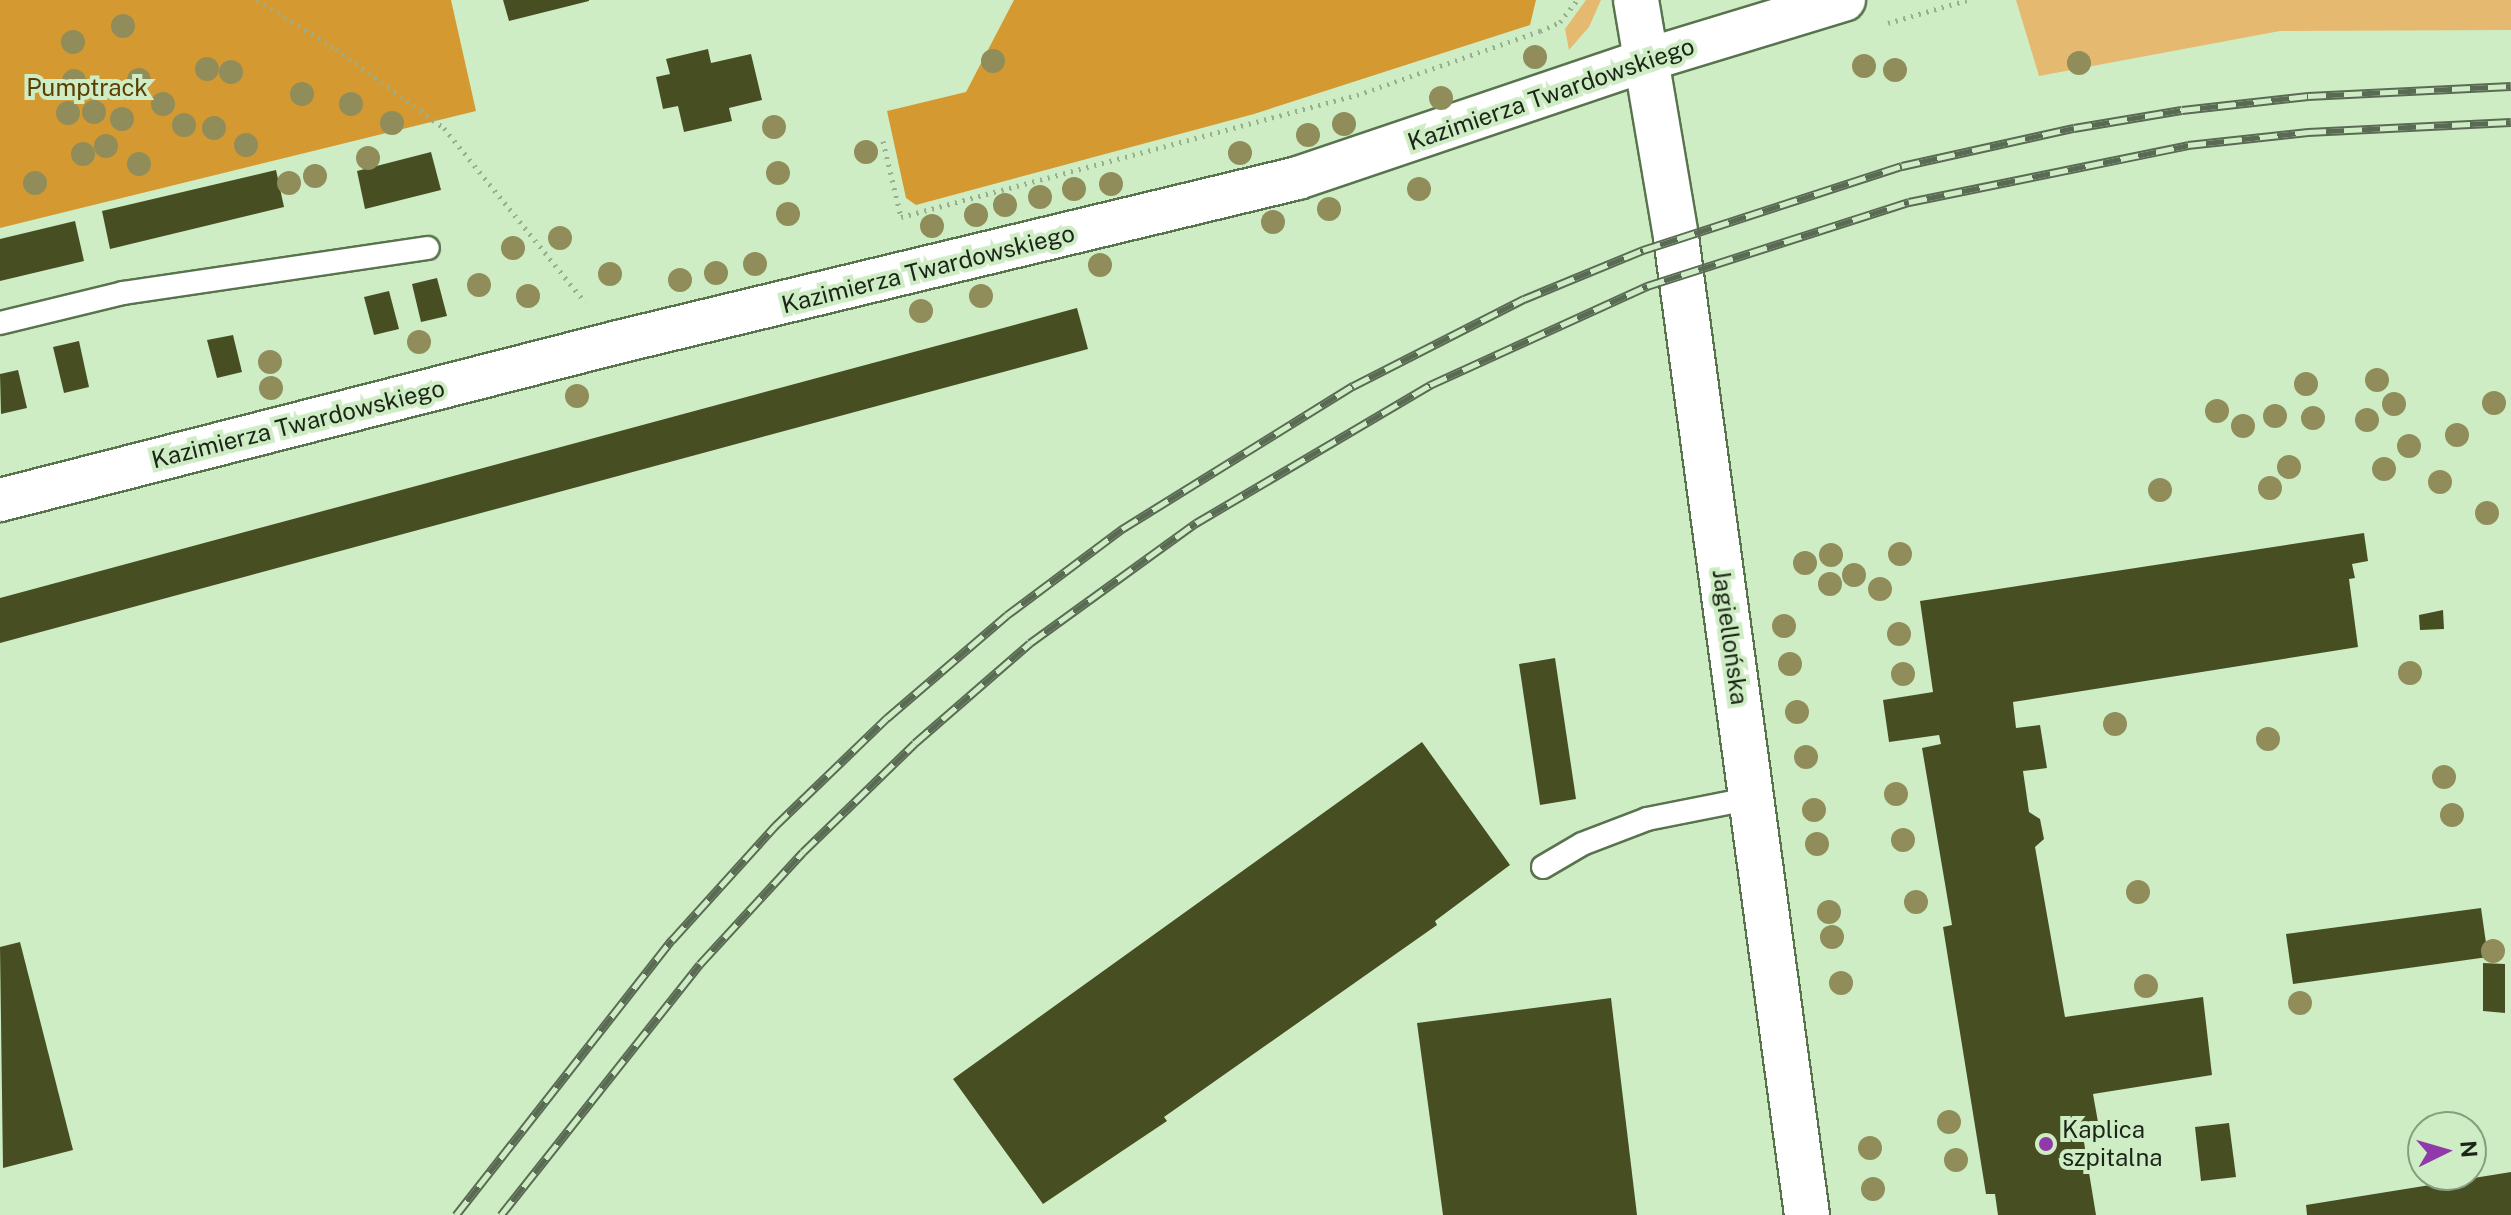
<!DOCTYPE html>
<html>
<head>
<meta charset="utf-8">
<style>
  body { margin:0 }
  #map { position:relative; width:2511px; height:1215px; overflow:hidden; background:#cfedc5; font-family:"Public Sans",sans-serif }
  div>[style] { position:absolute }
  .green>* { inset:0; background:#e6b971 }
  .forest>* { inset:0; background:#d49a31 }
  .building>* { inset:0; background:#474f22 }
  .path>* { height:5px; margin-top:-2.5px; transform-origin:0; background:repeating-linear-gradient(90deg,#98af8f 0 2px,transparent 0 8px) }
  .roads { filter:drop-shadow(2px 0 #59734f) drop-shadow(-2px 0 #59734f) drop-shadow(0 2px #59734f) drop-shadow(0 -2px #59734f) }
  .lane>* { height:22px; margin:-11px; padding:0 11px; transform-origin:11px; border-radius:11px; background:#fff }
  .street>* { height:42px; margin:-21px; padding:0 21px; transform-origin:21px; border-radius:21px; background:#fff }
  .secondary>* { height:44px; margin:-22px; padding:0 22px; transform-origin:22px; border-radius:22px; background:#fff }
  .rail>* { height:9px; margin-top:-4.5px; transform-origin:0; background:repeating-linear-gradient(90deg,#cfedc5 0 18px,#5a6b54 0 36px); box-sizing:border-box; border-block:2px solid #5a6b54 }
  .trees>* { width:24px; height:24px; margin:-12px; border-radius:50%; background:#908d5a }
  .dots>* { width:22px; height:22px; translate:-50% -50%; box-sizing:border-box; border:4px solid #cfedc5; border-radius:50% }
  span { translate:-50% -50%; white-space:nowrap; text-align:center; line-height:1.15; -webkit-text-stroke:8px #cfedc5; paint-order:stroke }
  .park-label { font-size:24px; color:#5c3e03 }
  .street-label { font-size:24px; color:#1c2618 }
  .poi-label { font-size:24px; color:#1c2618 }
  .left { translate:0 -50%; text-align:left }
  .north { position:absolute; left:2407px; top:1111px; width:80px; height:80px; box-sizing:border-box; background:#cfedc5; border:2px solid #879d80; border-radius:50%; rotate:85deg; font-size:22px; font-weight:700; line-height:32px; text-align:center; color:#1c2618 }
  .north::after { content:''; display:block; margin:auto; width:28px; height:36px; background:#8f3aa8; clip-path:polygon(50% 0,100% 100%,50% 72%,0 100%) }
</style>
</head>
<body>
<div id="map">
  <div class="green">
    <i style="clip-path:polygon(1586px 0,1601px 0,1589px 27px,1569px 50px,1565px 29px)"></i>
    <i style="clip-path:polygon(2016px 0,2511px 0,2511px 30px,2280px 31px,2039px 76px)"></i>
  </div>
  <div class="forest">
    <i style="clip-path:polygon(0 0,451px 0,476px 111px,0 228px)"></i>
    <i style="clip-path:polygon(1014px 0,1536px 0,1530px 25px,1254px 114px,916px 205px,906px 198px,887px 111px,966px 92px)"></i>
  </div>
  <div class="building">
    <i style="clip-path:polygon(503px 0,589px 0,589px 1px,509px 21px)"></i>
    <i style="clip-path:polygon(708px 49px,711px 63px,751px 54px,762px 100px,729px 108px,732px 121px,684px 132px,678px 106px,663px 109px,656px 77px,670px 74px,666px 59px)"></i>
    <i style="clip-path:polygon(431px 152px,441px 190px,365px 209px,357px 171px)"></i>
    <i style="clip-path:polygon(276px 170px,284px 207px,110px 249px,102px 211px)"></i>
    <i style="clip-path:polygon(75px 221px,84px 261px,0 281px,0 239px)"></i>
    <i style="clip-path:polygon(437px 278px,447px 316px,421px 322px,412px 284px)"></i>
    <i style="clip-path:polygon(389px 291px,399px 329px,374px 335px,364px 297px)"></i>
    <i style="clip-path:polygon(1077px 308px,1088px 349px,0 643px,0 598px)"></i>
    <i style="clip-path:polygon(233px 335px,242px 372px,217px 378px,207px 340px)"></i>
    <i style="clip-path:polygon(79px 341px,89px 387px,64px 393px,53px 347px)"></i>
    <i style="clip-path:polygon(18px 370px,27px 408px,1px 414px,0 374px)"></i>
    <i style="clip-path:polygon(2364px 533px,2368px 561px,2352px 564px,2355px 578px,2349px 579px,2358px 647px,2013px 702px,2016px 728px,2040px 725px,2047px 768px,2023px 771px,2029px 812px,2040px 819px,2044px 839px,2035px 847px,2065px 1017px,2203px 997px,2212px 1075px,2093px 1094px,2098px 1122px,2081px 1124px,2096px 1215px,1998px 1215px,1995px 1194px,1986px 1194px,1943px 927px,1952px 925px,1922px 748px,1941px 744px,1939px 735px,1889px 742px,1883px 700px,1933px 692px,1920px 601px)"></i>
    <i style="clip-path:polygon(2443px 610px,2444px 629px,2420px 630px,2419px 615px)"></i>
    <i style="clip-path:polygon(1555px 658px,1576px 799px,1540px 805px,1519px 664px)"></i>
    <i style="clip-path:polygon(1422px 742px,1510px 865px,1435px 921px,1437px 925px,1164px 1117px,1167px 1121px,1043px 1204px,953px 1079px)"></i>
    <i style="clip-path:polygon(2481px 908px,2488px 957px,2293px 984px,2286px 934px)"></i>
    <i style="clip-path:polygon(20px 942px,73px 1150px,3px 1168px,0 947px)"></i>
    <i style="clip-path:polygon(2483px 963px,2505px 964px,2505px 1013px,2483px 1011px)"></i>
    <i style="clip-path:polygon(1611px 998px,1637px 1215px,1443px 1215px,1417px 1023px)"></i>
    <i style="clip-path:polygon(2229px 1123px,2236px 1177px,2201px 1181px,2195px 1127px)"></i>
    <i style="clip-path:polygon(2511px 1172px,2511px 1215px,2307px 1215px,2306px 1205px)"></i>
  </div>
  <div class="path">
    <i style="left:257px;top:0;width:93px;rotate:31.8deg"></i>
    <i style="left:336px;top:49px;width:134px;rotate:36.2deg"></i>
    <i style="left:444px;top:128px;width:224px;rotate:51deg"></i>
    <i style="left:1888px;top:23px;width:82px;rotate:-16.2deg"></i>
    <i style="left:883px;top:141px;width:78px;rotate:76.7deg"></i>
    <i style="left:901px;top:217px;width:472px;rotate:-15deg"></i>
    <i style="left:1357px;top:95px;width:194px;rotate:-19.3deg"></i>
    <i style="left:1540px;top:31px;width:22px;rotate:-24deg"></i>
    <i style="left:1560px;top:22px;width:28px;rotate:-52deg"></i>
  </div>
  <div class="roads">
    <div class="lane">
      <i style="left:0;top:323px;width:127px;rotate:-13.7deg"></i>
      <i style="left:123px;top:293px;width:308px;rotate:-8.4deg"></i>
      <i style="left:1543px;top:867px;width:45px;rotate:-30.5deg"></i>
      <i style="left:1582px;top:844px;width:70px;rotate:-21deg"></i>
      <i style="left:1647px;top:819px;width:108px;rotate:-11.2deg"></i>
    </div>
    <div class="street">
      <i style="left:0;top:500px;width:638px;rotate:-14.34deg"></i>
      <i style="left:618px;top:342px;width:699px;rotate:-13.56deg"></i>
      <i style="left:1298px;top:178px;width:367px;rotate:-18.7deg"></i>
      <i style="left:1646px;top:60px;width:207px;rotate:-16.9deg"></i>
    </div>
    <div class="secondary">
      <i style="left:1636px;top:0;width:240px;rotate:80.4deg"></i>
      <i style="left:1676px;top:237px;width:987px;rotate:82.37deg"></i>
    </div>
  </div>
  <div class="rail">
    <i style="left:456px;top:1215px;width:350px;rotate:-51.9deg"></i>
    <i style="left:672px;top:940px;width:154px;rotate:-47.9deg"></i>
    <i style="left:775px;top:826px;width:156px;rotate:-44deg"></i>
    <i style="left:887px;top:718px;width:158px;rotate:-40.6deg"></i>
    <i style="left:1007px;top:615px;width:144px;rotate:-36.8deg"></i>
    <i style="left:1122px;top:529px;width:272px;rotate:-31.8deg"></i>
    <i style="left:1353px;top:386px;width:192px;rotate:-27deg"></i>
    <i style="left:1524px;top:299px;width:129px;rotate:-22.4deg"></i>
    <i style="left:1643px;top:250px;width:272px;rotate:-18deg"></i>
    <i style="left:1902px;top:166px;width:176px;rotate:-12.5deg"></i>
    <i style="left:2074px;top:128px;width:109px;rotate:-9.5deg"></i>
    <i style="left:2182px;top:110px;width:127px;rotate:-6.3deg"></i>
    <i style="left:2308px;top:96px;width:203px;rotate:-2.8deg"></i>
    <i style="left:501px;top:1215px;width:320px;rotate:-51.6deg"></i>
    <i style="left:700px;top:964px;width:152px;rotate:-47.4deg"></i>
    <i style="left:803px;top:852px;width:156px;rotate:-44.2deg"></i>
    <i style="left:915px;top:743px;width:152px;rotate:-41deg"></i>
    <i style="left:1030px;top:643px;width:205px;rotate:-35.9deg"></i>
    <i style="left:1196px;top:523px;width:272px;rotate:-30.5deg"></i>
    <i style="left:1430px;top:385px;width:239px;rotate:-24.5deg"></i>
    <i style="left:1647px;top:286px;width:275px;rotate:-17.8deg"></i>
    <i style="left:1909px;top:202px;width:285px;rotate:-11.5deg"></i>
    <i style="left:2188px;top:145px;width:121px;rotate:-6.2deg"></i>
    <i style="left:2308px;top:132px;width:203px;rotate:-2.8deg"></i>
  </div>
  <div class="trees">
    <i style="left:123px;top:26px"></i>
    <i style="left:73px;top:42px"></i>
    <i style="left:1535px;top:57px"></i>
    <i style="left:993px;top:61px"></i>
    <i style="left:2079px;top:63px"></i>
    <i style="left:1864px;top:66px"></i>
    <i style="left:207px;top:69px"></i>
    <i style="left:1895px;top:70px"></i>
    <i style="left:231px;top:72px"></i>
    <i style="left:139px;top:80px"></i>
    <i style="left:74px;top:81px"></i>
    <i style="left:302px;top:94px"></i>
    <i style="left:1441px;top:98px"></i>
    <i style="left:163px;top:104px"></i>
    <i style="left:351px;top:104px"></i>
    <i style="left:94px;top:112px"></i>
    <i style="left:68px;top:113px"></i>
    <i style="left:122px;top:119px"></i>
    <i style="left:392px;top:123px"></i>
    <i style="left:1344px;top:124px"></i>
    <i style="left:184px;top:125px"></i>
    <i style="left:774px;top:127px"></i>
    <i style="left:214px;top:128px"></i>
    <i style="left:1308px;top:135px"></i>
    <i style="left:246px;top:145px"></i>
    <i style="left:106px;top:146px"></i>
    <i style="left:866px;top:152px"></i>
    <i style="left:1240px;top:153px"></i>
    <i style="left:83px;top:154px"></i>
    <i style="left:368px;top:158px"></i>
    <i style="left:139px;top:164px"></i>
    <i style="left:778px;top:173px"></i>
    <i style="left:315px;top:176px"></i>
    <i style="left:35px;top:183px"></i>
    <i style="left:289px;top:183px"></i>
    <i style="left:1111px;top:184px"></i>
    <i style="left:1074px;top:189px"></i>
    <i style="left:1419px;top:189px"></i>
    <i style="left:1040px;top:197px"></i>
    <i style="left:1005px;top:205px"></i>
    <i style="left:1329px;top:209px"></i>
    <i style="left:788px;top:214px"></i>
    <i style="left:976px;top:215px"></i>
    <i style="left:1273px;top:222px"></i>
    <i style="left:932px;top:226px"></i>
    <i style="left:560px;top:238px"></i>
    <i style="left:513px;top:248px"></i>
    <i style="left:755px;top:264px"></i>
    <i style="left:1100px;top:265px"></i>
    <i style="left:716px;top:273px"></i>
    <i style="left:610px;top:274px"></i>
    <i style="left:680px;top:280px"></i>
    <i style="left:479px;top:285px"></i>
    <i style="left:528px;top:296px"></i>
    <i style="left:981px;top:296px"></i>
    <i style="left:921px;top:311px"></i>
    <i style="left:419px;top:342px"></i>
    <i style="left:270px;top:362px"></i>
    <i style="left:2377px;top:380px"></i>
    <i style="left:2306px;top:384px"></i>
    <i style="left:271px;top:388px"></i>
    <i style="left:577px;top:396px"></i>
    <i style="left:2494px;top:403px"></i>
    <i style="left:2394px;top:404px"></i>
    <i style="left:2217px;top:411px"></i>
    <i style="left:2275px;top:416px"></i>
    <i style="left:2313px;top:418px"></i>
    <i style="left:2367px;top:420px"></i>
    <i style="left:2243px;top:426px"></i>
    <i style="left:2457px;top:435px"></i>
    <i style="left:2409px;top:446px"></i>
    <i style="left:2289px;top:467px"></i>
    <i style="left:2384px;top:469px"></i>
    <i style="left:2440px;top:482px"></i>
    <i style="left:2270px;top:488px"></i>
    <i style="left:2160px;top:490px"></i>
    <i style="left:2487px;top:513px"></i>
    <i style="left:1900px;top:554px"></i>
    <i style="left:1831px;top:555px"></i>
    <i style="left:1805px;top:563px"></i>
    <i style="left:1854px;top:575px"></i>
    <i style="left:1830px;top:584px"></i>
    <i style="left:1880px;top:589px"></i>
    <i style="left:1784px;top:626px"></i>
    <i style="left:1899px;top:634px"></i>
    <i style="left:1790px;top:664px"></i>
    <i style="left:2410px;top:673px"></i>
    <i style="left:1903px;top:674px"></i>
    <i style="left:1797px;top:712px"></i>
    <i style="left:2115px;top:724px"></i>
    <i style="left:2268px;top:739px"></i>
    <i style="left:1806px;top:757px"></i>
    <i style="left:2444px;top:777px"></i>
    <i style="left:1896px;top:794px"></i>
    <i style="left:1814px;top:810px"></i>
    <i style="left:2452px;top:815px"></i>
    <i style="left:1903px;top:840px"></i>
    <i style="left:1817px;top:844px"></i>
    <i style="left:2138px;top:892px"></i>
    <i style="left:1916px;top:902px"></i>
    <i style="left:1829px;top:912px"></i>
    <i style="left:1832px;top:937px"></i>
    <i style="left:2493px;top:951px"></i>
    <i style="left:1841px;top:983px"></i>
    <i style="left:2146px;top:986px"></i>
    <i style="left:2300px;top:1003px"></i>
    <i style="left:1949px;top:1122px"></i>
    <i style="left:1870px;top:1148px"></i>
    <i style="left:1956px;top:1160px"></i>
    <i style="left:1873px;top:1189px"></i>
  </div>
  <div class="dots">
    <i style="left:2046px;top:1144px;background:#8f3aa8"></i>
  </div>
  <div class="park-label">
    <span style="left:87px;top:88px">Pumptrack</span>
  </div>
  <div class="street-label">
    <span style="left:1551px;top:94px;rotate:-19deg">Kazimierza Twardowskiego</span>
    <span style="left:928px;top:269px;rotate:-14deg">Kazimierza Twardowskiego</span>
    <span style="left:298px;top:424px;rotate:-14deg">Kazimierza Twardowskiego</span>
    <span style="left:1730px;top:637px;rotate:82deg">Jagiellońska</span>
  </div>
  <div class="poi-label">
    <span class="left" style="left:2062px;top:1144px">Kaplica<br>szpitalna</span>
  </div>
  <div class="north">N</div>
</div>
</body>
</html>
